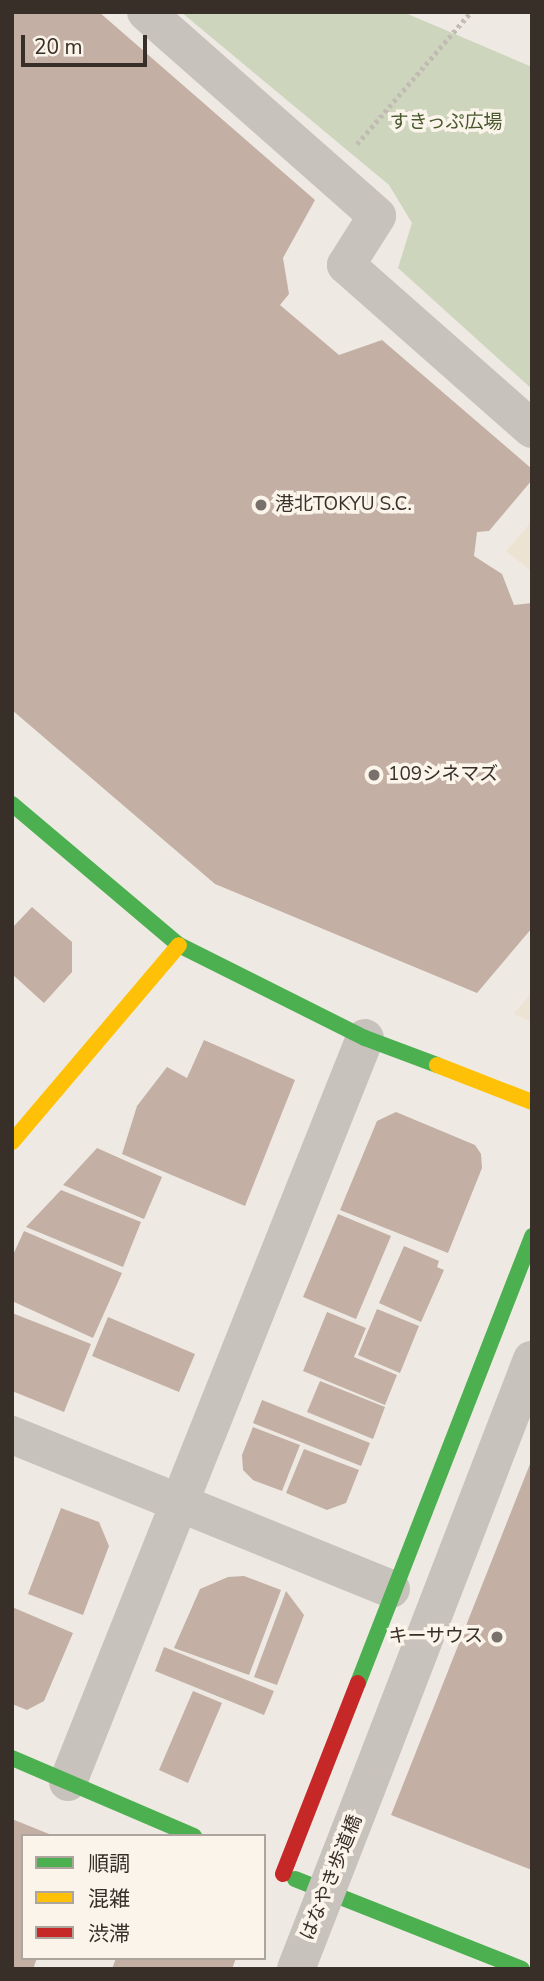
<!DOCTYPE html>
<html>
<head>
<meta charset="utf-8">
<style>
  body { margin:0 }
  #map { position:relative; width:544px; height:1981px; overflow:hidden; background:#eeeae3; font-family:"Nunito Sans","Noto Sans JP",sans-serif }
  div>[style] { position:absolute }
  .green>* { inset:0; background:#ced5bd }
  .plaza>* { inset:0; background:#ede3d2 }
  .building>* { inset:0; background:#c3afa4 }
  .path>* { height:4.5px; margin-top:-2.25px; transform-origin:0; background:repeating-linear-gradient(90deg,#c1bbb4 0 3.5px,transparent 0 7px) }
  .street>* { height:38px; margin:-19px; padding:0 19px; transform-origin:19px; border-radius:19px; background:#c8c2bc }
  .fast>* { height:16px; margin:-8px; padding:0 8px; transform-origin:8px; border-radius:8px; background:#4caf50 }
  .slow>* { height:16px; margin:-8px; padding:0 8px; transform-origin:8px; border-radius:8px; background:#ffc107 }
  .jam>* { height:16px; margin:-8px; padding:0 8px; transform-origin:8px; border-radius:8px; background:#c62828 }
  .street-bridge>* { height:38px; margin:-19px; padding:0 19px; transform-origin:19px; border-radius:19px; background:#c8c2bc }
  .dots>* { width:19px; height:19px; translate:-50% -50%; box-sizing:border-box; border:4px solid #fbf4eb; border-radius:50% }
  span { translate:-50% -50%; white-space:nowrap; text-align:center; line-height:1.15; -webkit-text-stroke:7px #fbf4eb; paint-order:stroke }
  .park-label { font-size:19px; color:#46582c }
  .poi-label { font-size:19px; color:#392f29 }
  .left { translate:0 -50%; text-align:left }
  .right { translate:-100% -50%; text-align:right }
  .street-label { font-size:19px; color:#392f29 }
  .frame { position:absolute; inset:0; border:14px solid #392f29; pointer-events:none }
  .legend { position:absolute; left:21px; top:1834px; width:245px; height:126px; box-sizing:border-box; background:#fbf4eb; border:2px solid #ada59d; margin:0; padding:9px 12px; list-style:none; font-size:21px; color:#392f29 }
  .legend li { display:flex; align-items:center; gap:14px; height:35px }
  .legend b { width:35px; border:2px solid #ada59d }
  .scale { position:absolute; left:21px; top:35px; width:126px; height:32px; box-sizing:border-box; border:4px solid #392f29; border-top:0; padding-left:9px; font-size:21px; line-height:24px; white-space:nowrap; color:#392f29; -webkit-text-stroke:5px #fbf4eb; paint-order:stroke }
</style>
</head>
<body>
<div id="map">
  <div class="green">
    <i style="clip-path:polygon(181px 12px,403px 12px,532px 67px,532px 389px,398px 268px,412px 223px,389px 185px)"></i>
  </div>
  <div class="plaza">
    <i style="clip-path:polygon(532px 521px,532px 572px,506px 551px)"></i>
    <i style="clip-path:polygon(532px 992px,532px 1022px,514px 1014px)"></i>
  </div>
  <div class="building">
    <i style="clip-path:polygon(12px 12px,99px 12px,315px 200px,283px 258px,289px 294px,280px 305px,339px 355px,382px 340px,532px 469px,532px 480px,489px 531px,477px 532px,474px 556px,502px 574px,514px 605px,532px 603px,532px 928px,477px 993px,215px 884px,12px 710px)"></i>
    <i style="clip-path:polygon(32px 907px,72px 942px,72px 972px,44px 1003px,12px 974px,12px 928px)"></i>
    <i style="clip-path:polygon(204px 1040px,295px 1080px,245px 1206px,122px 1154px,137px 1106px,167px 1067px,187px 1078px)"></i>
    <i style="clip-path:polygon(396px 1112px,475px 1145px,481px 1154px,482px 1168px,448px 1253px,340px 1210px,377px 1121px)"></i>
    <i style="clip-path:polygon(97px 1148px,162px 1177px,144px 1219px,63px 1185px)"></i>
    <i style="clip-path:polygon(61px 1190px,141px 1222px,123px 1267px,26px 1227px)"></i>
    <i style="clip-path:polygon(338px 1214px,391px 1236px,356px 1319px,303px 1297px)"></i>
    <i style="clip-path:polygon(24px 1231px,122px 1273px,93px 1338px,12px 1301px,12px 1257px)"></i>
    <i style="clip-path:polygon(404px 1246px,439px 1261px,437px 1267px,444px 1270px,421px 1322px,379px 1303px)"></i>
    <i style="clip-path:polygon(377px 1309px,419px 1326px,400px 1373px,358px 1355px)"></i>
    <i style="clip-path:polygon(327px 1312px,366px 1328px,354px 1357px,397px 1375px,385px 1405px,303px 1371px)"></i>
    <i style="clip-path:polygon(12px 1313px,91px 1344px,64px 1412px,12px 1391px)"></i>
    <i style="clip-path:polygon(108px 1317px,195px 1354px,179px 1392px,92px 1356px)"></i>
    <i style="clip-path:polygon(320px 1381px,385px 1407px,373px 1439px,307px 1412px)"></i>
    <i style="clip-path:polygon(262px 1400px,370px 1443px,361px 1466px,253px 1423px)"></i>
    <i style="clip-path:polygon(253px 1427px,300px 1445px,282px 1491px,253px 1480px,243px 1470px,242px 1455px)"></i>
    <i style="clip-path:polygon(304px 1449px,359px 1470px,346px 1503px,327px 1510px,286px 1493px)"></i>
    <i style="clip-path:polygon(532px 1459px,532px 1870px,391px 1815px)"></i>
    <i style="clip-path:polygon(61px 1508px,99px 1522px,109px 1546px,83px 1615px,28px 1594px)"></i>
    <i style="clip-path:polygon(244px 1576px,281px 1590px,249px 1675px,174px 1648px,200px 1589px,228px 1577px)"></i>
    <i style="clip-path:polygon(286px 1591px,304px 1615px,277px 1685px,254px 1677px)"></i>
    <i style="clip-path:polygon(12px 1607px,73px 1633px,44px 1701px,27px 1710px,12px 1704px)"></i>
    <i style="clip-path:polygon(164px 1647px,274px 1691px,264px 1715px,155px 1671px)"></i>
    <i style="clip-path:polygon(193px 1691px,222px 1703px,188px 1783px,159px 1770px)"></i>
    <i style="clip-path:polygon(12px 1819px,54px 1836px,23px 1836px,23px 1958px,37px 1958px,33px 1969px,12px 1969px)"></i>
    <i style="clip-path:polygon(116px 1958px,236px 1958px,232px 1969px,112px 1969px)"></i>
  </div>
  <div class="path">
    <i style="left:357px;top:144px;width:174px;rotate:-49.2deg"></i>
  </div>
  <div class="street">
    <i style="left:146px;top:12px;width:308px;rotate:41.4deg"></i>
    <i style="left:377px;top:216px;width:58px;rotate:122.3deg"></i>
    <i style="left:346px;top:265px;width:248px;rotate:41.4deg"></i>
    <i style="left:12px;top:1435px;width:409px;rotate:22.1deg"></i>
    <i style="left:68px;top:1782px;width:801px;rotate:-68.24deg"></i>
    <i style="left:367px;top:1787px;width:458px;rotate:-68.9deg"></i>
  </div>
  <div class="fast">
    <i style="left:12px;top:804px;width:219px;rotate:40.2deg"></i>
    <i style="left:179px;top:945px;width:208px;rotate:26.6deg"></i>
    <i style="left:365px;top:1038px;width:77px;rotate:20.6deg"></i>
    <i style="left:358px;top:1683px;width:480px;rotate:-68.7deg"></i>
    <i style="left:12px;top:1758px;width:198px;rotate:23.2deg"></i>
    <i style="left:295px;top:1879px;width:244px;rotate:21.6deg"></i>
  </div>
  <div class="slow">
    <i style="left:437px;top:1065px;width:102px;rotate:21.3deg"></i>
    <i style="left:12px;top:1142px;width:258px;rotate:-49.7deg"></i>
  </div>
  <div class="jam">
    <i style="left:283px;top:1874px;width:205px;rotate:-68.6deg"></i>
  </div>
  <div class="street-bridge">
    <i style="left:296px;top:1969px;width:195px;rotate:-68.7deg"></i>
  </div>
  <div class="dots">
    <i style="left:261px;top:505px;background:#78706a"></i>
    <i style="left:374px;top:775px;background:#78706a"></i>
    <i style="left:497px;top:1637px;background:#78706a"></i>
  </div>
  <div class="park-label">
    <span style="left:446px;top:123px">すきっぷ広場</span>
  </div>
  <div class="poi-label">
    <span class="left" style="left:275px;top:505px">港北TOKYU S.C.</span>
    <span class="left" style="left:388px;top:775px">109シネマズ</span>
    <span class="right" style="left:483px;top:1637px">キーサウス</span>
  </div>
  <div class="street-label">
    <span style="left:332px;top:1878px;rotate:-68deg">はなやき歩道橋</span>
  </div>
  <div class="frame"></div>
  <ul class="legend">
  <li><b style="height:9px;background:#4caf50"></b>順調</li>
  <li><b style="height:9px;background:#ffc107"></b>混雑</li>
  <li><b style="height:9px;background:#c62828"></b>渋滞</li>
  </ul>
  <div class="scale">20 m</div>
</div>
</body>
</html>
